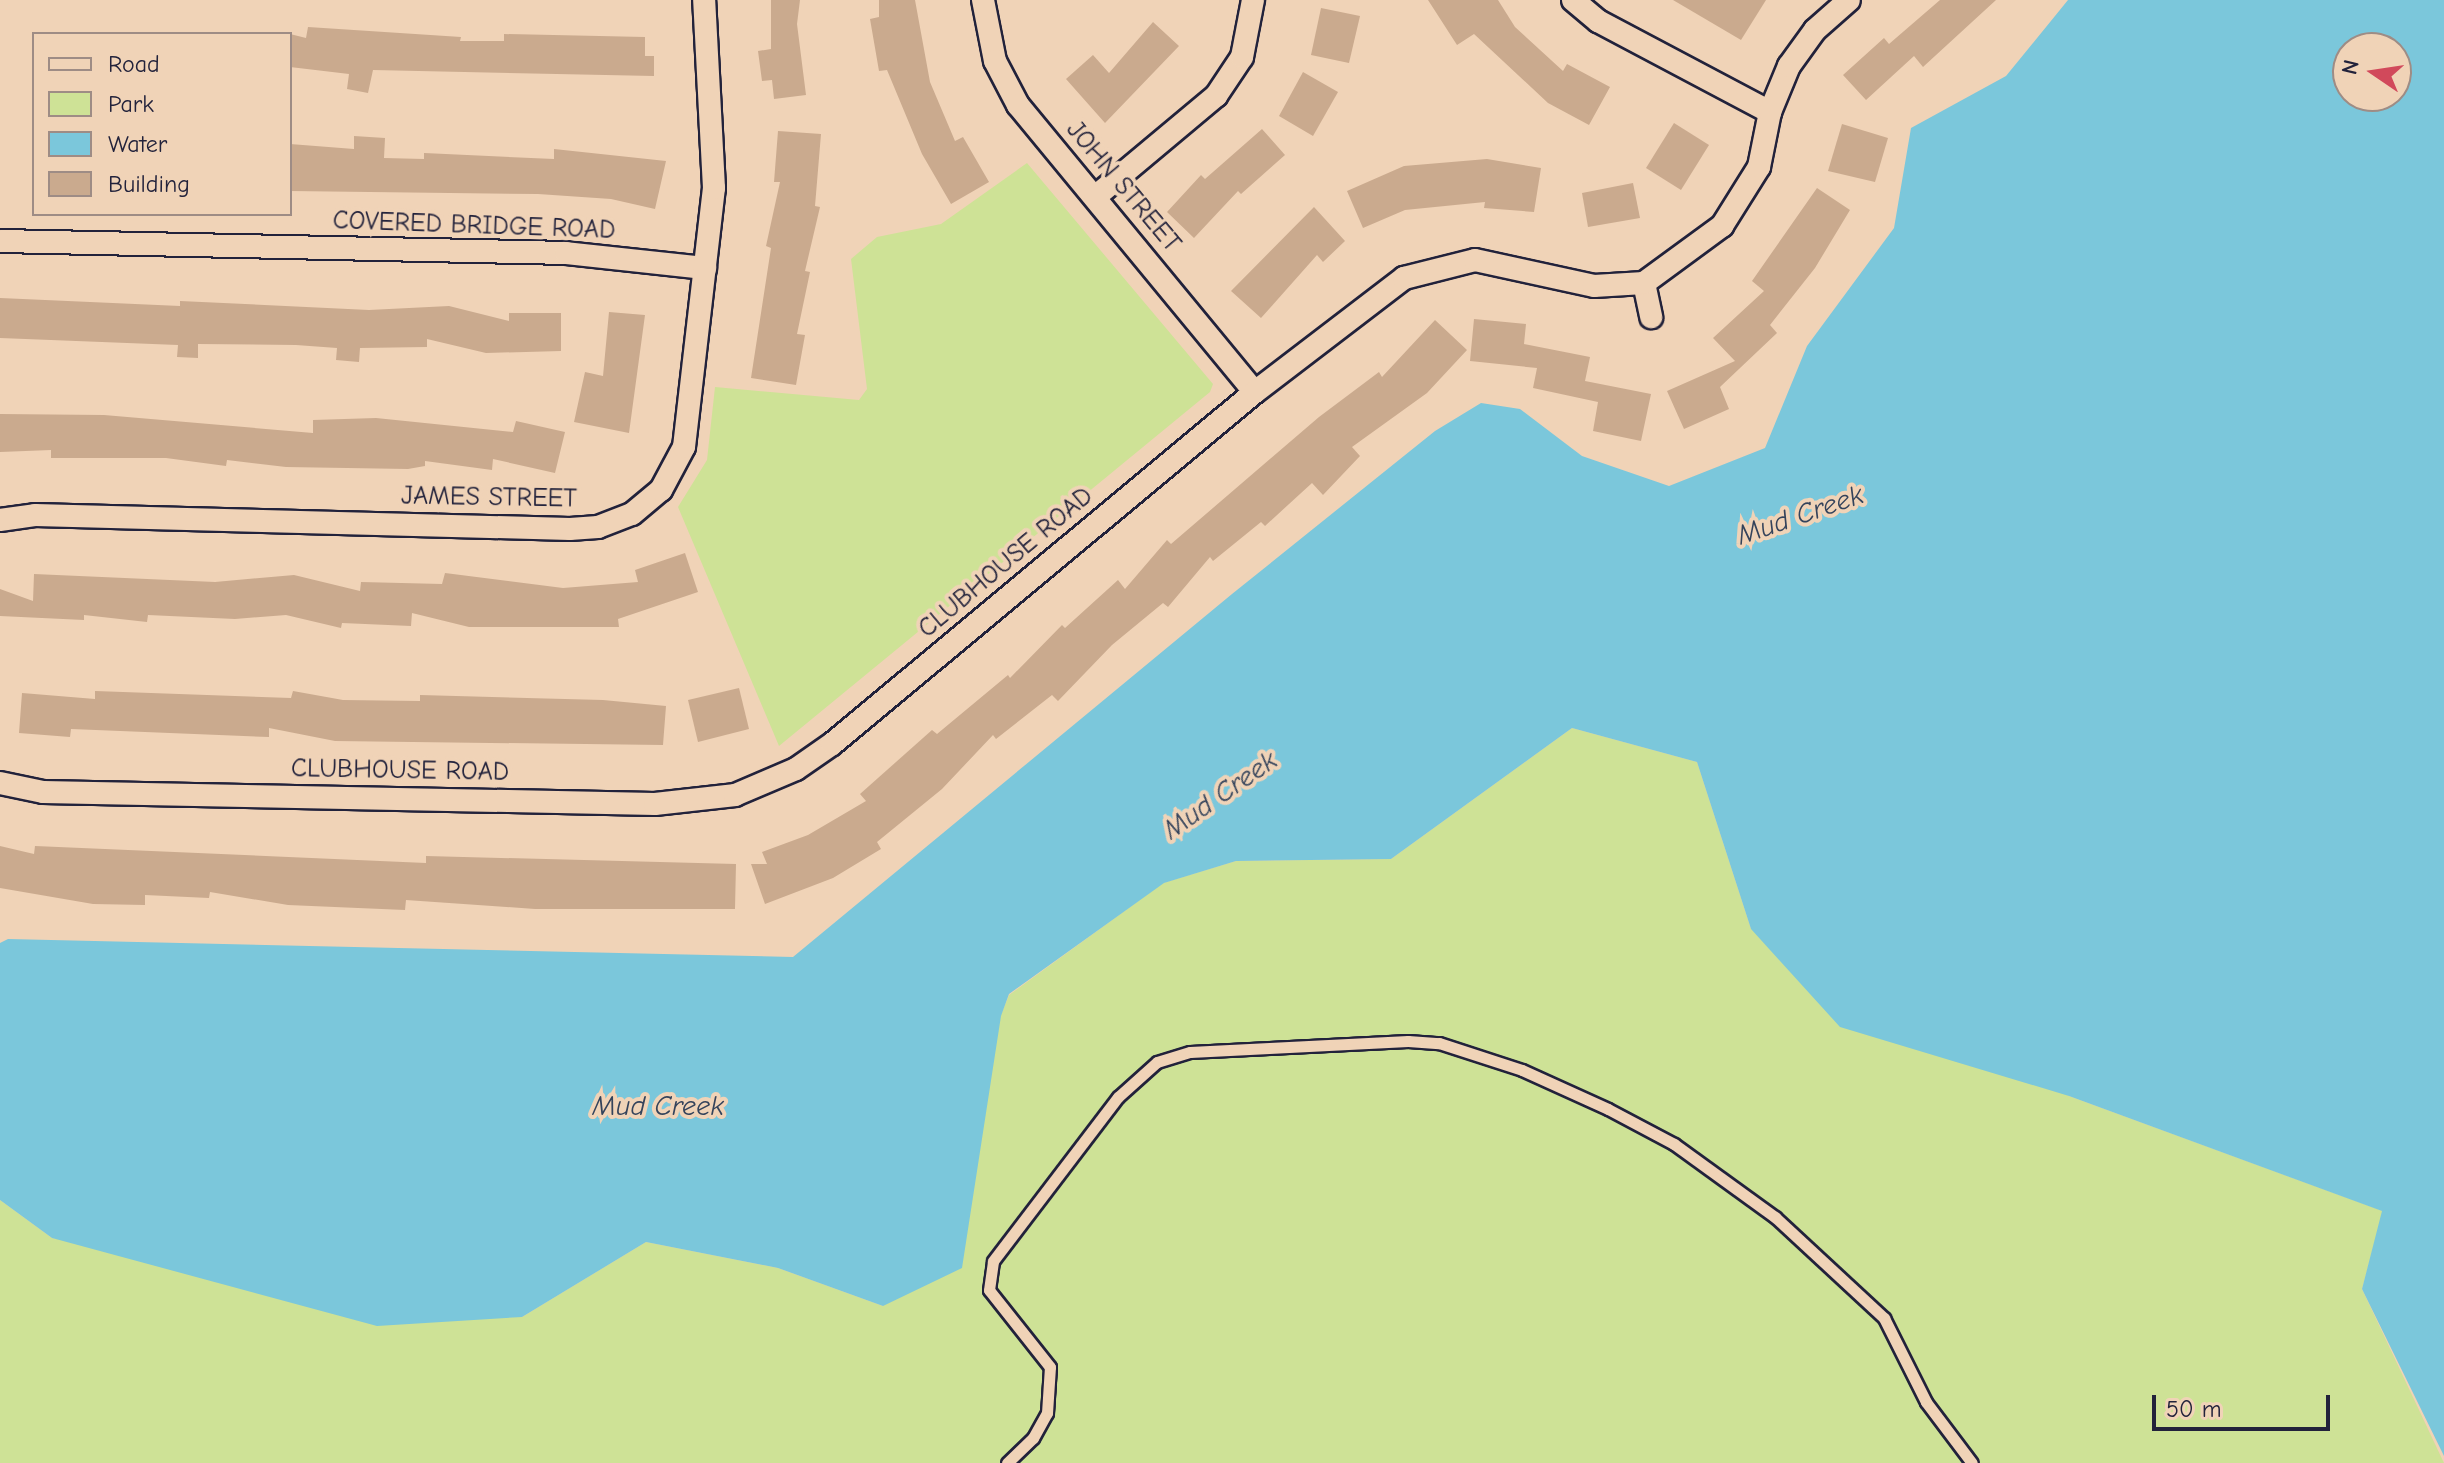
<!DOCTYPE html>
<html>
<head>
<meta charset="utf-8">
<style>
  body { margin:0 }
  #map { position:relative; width:2444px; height:1463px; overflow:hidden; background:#f0d3b7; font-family:"Comic Neue",sans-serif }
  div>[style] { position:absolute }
  .green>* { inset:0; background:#cee296 }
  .water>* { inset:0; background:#7bc7db }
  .building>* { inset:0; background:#caaa8e }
  .roads { filter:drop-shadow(2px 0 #22223b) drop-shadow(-2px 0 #22223b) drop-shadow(0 2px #22223b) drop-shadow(0 -2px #22223b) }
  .lane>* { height:11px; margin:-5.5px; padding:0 5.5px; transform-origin:5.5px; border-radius:5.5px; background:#f0d3b7 }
  .street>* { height:22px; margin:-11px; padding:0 11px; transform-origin:11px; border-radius:11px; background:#f0d3b7 }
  span { translate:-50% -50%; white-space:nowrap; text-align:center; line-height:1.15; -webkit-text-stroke:8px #f0d3b7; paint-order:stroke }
  .street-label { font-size:26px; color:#22223b }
  .water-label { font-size:28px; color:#34435b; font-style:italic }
  .legend { position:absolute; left:32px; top:32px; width:260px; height:184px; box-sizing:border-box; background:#f0d3b7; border:2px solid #9e8c85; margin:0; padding:10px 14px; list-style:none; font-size:24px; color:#22223b }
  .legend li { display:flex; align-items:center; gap:16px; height:40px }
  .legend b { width:40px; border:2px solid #9e8c85 }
  .north { position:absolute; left:2332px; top:32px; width:80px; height:80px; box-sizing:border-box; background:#f0d3b7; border:2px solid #9e8c85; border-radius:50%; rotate:283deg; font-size:22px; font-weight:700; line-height:32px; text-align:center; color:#22223b }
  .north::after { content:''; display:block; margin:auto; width:28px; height:36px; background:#d1495b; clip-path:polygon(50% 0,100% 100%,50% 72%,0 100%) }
  .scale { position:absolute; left:2152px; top:1395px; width:178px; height:36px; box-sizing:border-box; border:4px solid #22223b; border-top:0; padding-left:10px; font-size:24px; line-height:28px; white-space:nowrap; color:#22223b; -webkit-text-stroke:6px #f0d3b7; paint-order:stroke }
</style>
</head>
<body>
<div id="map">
  <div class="green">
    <i style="clip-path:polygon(1027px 163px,1213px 384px,1210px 392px,779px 746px,678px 507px,707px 460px,715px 387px,859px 400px,867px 389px,851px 259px,877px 237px,941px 224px)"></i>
    <i style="clip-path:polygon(1572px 728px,1697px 762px,1751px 929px,2069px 1096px,2383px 1211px,2362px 1289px,2444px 1463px,0 1463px,0 1200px,52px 1238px,522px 1317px,646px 1242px,778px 1268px,883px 1306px,1009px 995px,1163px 883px,1236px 861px,1391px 859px)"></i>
  </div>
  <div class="water">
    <i style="clip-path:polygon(evenodd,2068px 0,2444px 0,2444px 1456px,2362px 1289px,2382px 1211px,2069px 1096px,1840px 1027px,1751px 929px,1697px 762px,1572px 728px,1391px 859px,1236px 861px,1164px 883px,1009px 994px,1001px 1016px,962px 1268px,883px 1306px,778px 1268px,646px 1242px,522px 1317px,377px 1326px,52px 1238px,0 1200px,0 943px,8px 939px,793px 957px,1232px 594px,1435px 431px,1481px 403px,1520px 409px,1582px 456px,1669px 486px,1765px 448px,1807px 346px,1894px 228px,1911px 128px,2006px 76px,2068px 0,2348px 48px,2396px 48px,2396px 96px,2348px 96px,2348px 48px)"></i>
  </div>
  <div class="building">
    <i style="clip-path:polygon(771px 0,800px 0,797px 24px,806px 95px,774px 99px,772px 80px,762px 81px,758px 51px,771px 49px)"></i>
    <i style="clip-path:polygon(879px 0,915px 0,930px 82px,955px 141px,963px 137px,989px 182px,951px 204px,922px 154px,887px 70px,879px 71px,870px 19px,879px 17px)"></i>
    <i style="clip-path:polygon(1428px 0,1498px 0,1515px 27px,1563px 71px,1567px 64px,1610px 87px,1589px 125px,1548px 103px,1474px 34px,1457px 45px)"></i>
    <i style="clip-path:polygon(1673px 0,1766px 0,1741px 40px)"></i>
    <i style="clip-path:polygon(1940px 0,1996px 0,1923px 67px,1914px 56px,1866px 100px,1843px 75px,1884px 38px,1889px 44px)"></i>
    <i style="clip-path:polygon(1321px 8px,1360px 16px,1349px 63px,1311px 55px)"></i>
    <i style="clip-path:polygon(1153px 22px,1179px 46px,1105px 123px,1066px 79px,1093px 55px,1109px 73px)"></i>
    <i style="clip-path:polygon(308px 27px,461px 37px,460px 41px,504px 41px,504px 34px,645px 37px,645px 56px,654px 56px,654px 76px,373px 70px,368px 93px,347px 89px,349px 74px,290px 67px,290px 34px,306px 38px)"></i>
    <i style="clip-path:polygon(1303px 72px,1338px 92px,1313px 136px,1279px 116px)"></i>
    <i style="clip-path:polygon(1674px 123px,1709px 145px,1681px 190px,1646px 168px)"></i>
    <i style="clip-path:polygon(1842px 124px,1888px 138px,1875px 182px,1828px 171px)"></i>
    <i style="clip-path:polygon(1262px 129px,1285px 155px,1241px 194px,1238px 191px,1194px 238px,1167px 212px,1201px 175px,1205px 179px)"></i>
    <i style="clip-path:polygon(778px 131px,821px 134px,815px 206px,820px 207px,805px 271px,810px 272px,797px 334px,805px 335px,796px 385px,751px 378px,771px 248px,766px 246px,780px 182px,774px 182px)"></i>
    <i style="clip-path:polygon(354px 136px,385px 138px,384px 158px,424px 159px,424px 153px,554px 159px,554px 149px,666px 161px,655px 209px,611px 199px,538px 194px,290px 191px,290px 144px,354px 149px)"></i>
    <i style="clip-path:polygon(1487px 159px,1541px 168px,1534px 212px,1484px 208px,1485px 202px,1405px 210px,1363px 228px,1347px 191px,1404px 166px)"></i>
    <i style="clip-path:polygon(1633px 183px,1640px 218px,1588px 227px,1582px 193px)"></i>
    <i style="clip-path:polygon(1817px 188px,1850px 210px,1815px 268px,1770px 325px,1777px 333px,1720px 387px,1729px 409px,1684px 429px,1667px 391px,1735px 361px,1713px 338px,1764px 291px,1752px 281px)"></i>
    <i style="clip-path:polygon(1314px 207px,1345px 241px,1323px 262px,1317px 255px,1261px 318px,1231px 291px)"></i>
    <i style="clip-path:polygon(0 298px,180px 306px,180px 301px,369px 310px,449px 306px,509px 321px,509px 313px,561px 313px,561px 351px,486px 353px,427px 339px,427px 347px,360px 348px,359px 362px,336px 360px,337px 348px,296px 345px,198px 344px,198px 358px,177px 357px,178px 345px,0 338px)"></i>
    <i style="clip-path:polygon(609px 312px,645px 315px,629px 433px,574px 422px,585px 372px,603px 376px)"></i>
    <i style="clip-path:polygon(1474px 319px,1526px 324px,1524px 344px,1590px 357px,1585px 381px,1651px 394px,1641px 441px,1593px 431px,1598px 402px,1533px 388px,1537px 368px,1470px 361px)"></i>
    <i style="clip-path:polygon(1435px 320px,1467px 350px,1427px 393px,1352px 447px,1360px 456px,1323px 495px,1312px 483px,1265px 526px,1261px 522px,1213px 561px,1210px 557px,1168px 607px,1163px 603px,1112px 645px,1058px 701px,1052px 695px,996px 739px,993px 735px,942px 789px,877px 842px,881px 849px,833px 878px,765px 904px,751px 864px,767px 864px,762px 852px,808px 835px,866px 801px,860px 794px,932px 730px,937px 734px,1008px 675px,1010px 678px,1062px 625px,1065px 628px,1118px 580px,1125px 589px,1167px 540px,1171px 544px,1319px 417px,1379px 372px,1382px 377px)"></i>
    <i style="clip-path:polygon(0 414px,104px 415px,313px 433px,313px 420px,376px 418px,513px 432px,516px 421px,565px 432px,555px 473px,493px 459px,492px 470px,425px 461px,425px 466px,408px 469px,286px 467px,227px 460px,226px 466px,166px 458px,51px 458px,51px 450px,0 452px)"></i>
    <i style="clip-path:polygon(685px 553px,698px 592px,618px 619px,619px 627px,469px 627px,412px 613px,411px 626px,342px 623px,341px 628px,286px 615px,235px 619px,148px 615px,147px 622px,84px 615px,84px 620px,0 616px,0 589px,33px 601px,34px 574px,215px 582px,294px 575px,360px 591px,361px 582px,442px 584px,445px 573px,563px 588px,638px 582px,635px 570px)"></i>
    <i style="clip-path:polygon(739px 688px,749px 729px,698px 742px,688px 700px)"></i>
    <i style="clip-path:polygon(95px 691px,291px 698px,293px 691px,343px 700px,420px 701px,420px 695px,603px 700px,666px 706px,663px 745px,335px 741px,269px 728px,269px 737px,71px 729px,70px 737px,19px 733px,22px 693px,95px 699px)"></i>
    <i style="clip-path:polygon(0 846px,34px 854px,35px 846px,426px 863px,426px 856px,736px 864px,735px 909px,535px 909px,406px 900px,405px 910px,288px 905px,210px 892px,209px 898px,145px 895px,145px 905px,93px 904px,0 888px)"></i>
  </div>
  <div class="roads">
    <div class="lane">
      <i style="left:1007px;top:1463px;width:36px;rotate:-44deg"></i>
      <i style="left:1033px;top:1438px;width:29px;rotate:-61deg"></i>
      <i style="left:1047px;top:1413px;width:46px;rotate:-86.3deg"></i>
      <i style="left:1050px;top:1367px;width:98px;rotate:-128.4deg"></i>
      <i style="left:989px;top:1290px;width:29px;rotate:-82deg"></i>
      <i style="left:993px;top:1261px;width:206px;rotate:-52.7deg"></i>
      <i style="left:1118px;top:1097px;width:52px;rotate:-41.9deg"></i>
      <i style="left:1157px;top:1062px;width:34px;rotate:-17deg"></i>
      <i style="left:1190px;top:1052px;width:218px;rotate:-2.9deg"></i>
      <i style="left:1408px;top:1041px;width:31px;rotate:4deg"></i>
      <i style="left:1439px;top:1043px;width:87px;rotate:18deg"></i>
      <i style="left:1522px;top:1070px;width:94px;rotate:24.4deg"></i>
      <i style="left:1608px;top:1109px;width:75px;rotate:27.9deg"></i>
      <i style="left:1674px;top:1144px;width:125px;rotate:35.9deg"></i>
      <i style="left:1775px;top:1217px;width:149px;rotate:42.8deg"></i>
      <i style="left:1884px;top:1318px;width:94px;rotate:63.4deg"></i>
      <i style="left:1926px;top:1402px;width:76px;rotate:53deg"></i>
    </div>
    <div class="street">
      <i style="left:983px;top:0;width:62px;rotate:78.9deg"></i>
      <i style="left:995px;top:61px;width:50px;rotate:62.4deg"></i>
      <i style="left:1018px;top:105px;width:372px;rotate:50.5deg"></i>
      <i style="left:1573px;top:0;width:33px;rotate:40deg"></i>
      <i style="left:1598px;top:21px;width:195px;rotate:27.9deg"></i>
      <i style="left:1095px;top:197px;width:158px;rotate:-39.9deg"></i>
      <i style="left:1216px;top:96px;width:47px;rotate:-56.3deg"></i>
      <i style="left:1242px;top:57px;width:58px;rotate:-79.1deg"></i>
      <i style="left:0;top:241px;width:566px;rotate:1.21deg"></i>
      <i style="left:566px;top:253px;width:140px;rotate:6.2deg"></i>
      <i style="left:1644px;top:283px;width:35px;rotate:78deg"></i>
      <i style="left:0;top:520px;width:35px;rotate:-8deg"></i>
      <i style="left:35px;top:515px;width:535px;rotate:1.5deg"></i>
      <i style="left:570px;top:529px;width:28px;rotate:-4deg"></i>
      <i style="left:598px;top:527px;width:36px;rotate:-21deg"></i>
      <i style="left:632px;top:514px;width:38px;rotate:-40deg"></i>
      <i style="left:661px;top:490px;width:49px;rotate:-61.9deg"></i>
      <i style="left:684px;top:447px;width:261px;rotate:-83.4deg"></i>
      <i style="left:714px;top:188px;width:188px;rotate:-93deg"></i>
      <i style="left:0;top:783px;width:44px;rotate:11.8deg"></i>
      <i style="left:43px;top:792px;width:612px;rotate:1.12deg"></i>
      <i style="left:655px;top:804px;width:81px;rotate:-6.4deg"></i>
      <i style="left:735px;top:795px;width:66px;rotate:-23.1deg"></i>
      <i style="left:796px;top:769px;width:44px;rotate:-34.8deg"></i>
      <i style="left:832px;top:744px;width:550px;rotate:-39.77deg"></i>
      <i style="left:1255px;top:392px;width:188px;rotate:-37.4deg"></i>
      <i style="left:1404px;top:278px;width:73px;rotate:-14.2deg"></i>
      <i style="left:1475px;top:260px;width:122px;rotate:12.3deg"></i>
      <i style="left:1594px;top:286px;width:50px;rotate:-3.4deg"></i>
      <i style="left:1644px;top:283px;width:97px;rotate:-36.2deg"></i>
      <i style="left:1722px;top:226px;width:70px;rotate:-57.9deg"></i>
      <i style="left:1759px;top:167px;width:56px;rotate:-78.7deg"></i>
      <i style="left:1770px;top:112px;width:50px;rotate:-67.6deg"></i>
      <i style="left:1789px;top:66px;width:44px;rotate:-54.2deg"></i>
      <i style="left:1815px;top:30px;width:45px;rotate:-41.4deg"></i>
    </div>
  </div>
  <div class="street-label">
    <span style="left:1123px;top:187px;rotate:50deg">JOHN STREET</span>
    <span style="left:474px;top:226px;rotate:2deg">COVERED BRIDGE ROAD</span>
    <span style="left:489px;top:498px;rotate:1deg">JAMES STREET</span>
    <span style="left:1006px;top:563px;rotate:-40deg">CLUBHOUSE ROAD</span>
    <span style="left:400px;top:771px;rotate:1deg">CLUBHOUSE ROAD</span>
  </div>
  <div class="water-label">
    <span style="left:1800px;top:515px;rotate:-19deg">Mud Creek</span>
    <span style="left:1220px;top:795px;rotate:-35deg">Mud Creek</span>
    <span style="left:658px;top:1106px">Mud Creek</span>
  </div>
  <ul class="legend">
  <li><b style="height:10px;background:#f0d3b7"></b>Road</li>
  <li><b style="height:22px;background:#cee296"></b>Park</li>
  <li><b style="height:22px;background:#7bc7db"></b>Water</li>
  <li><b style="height:22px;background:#caaa8e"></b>Building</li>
  </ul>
  <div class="north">N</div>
  <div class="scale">50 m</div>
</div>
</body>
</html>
